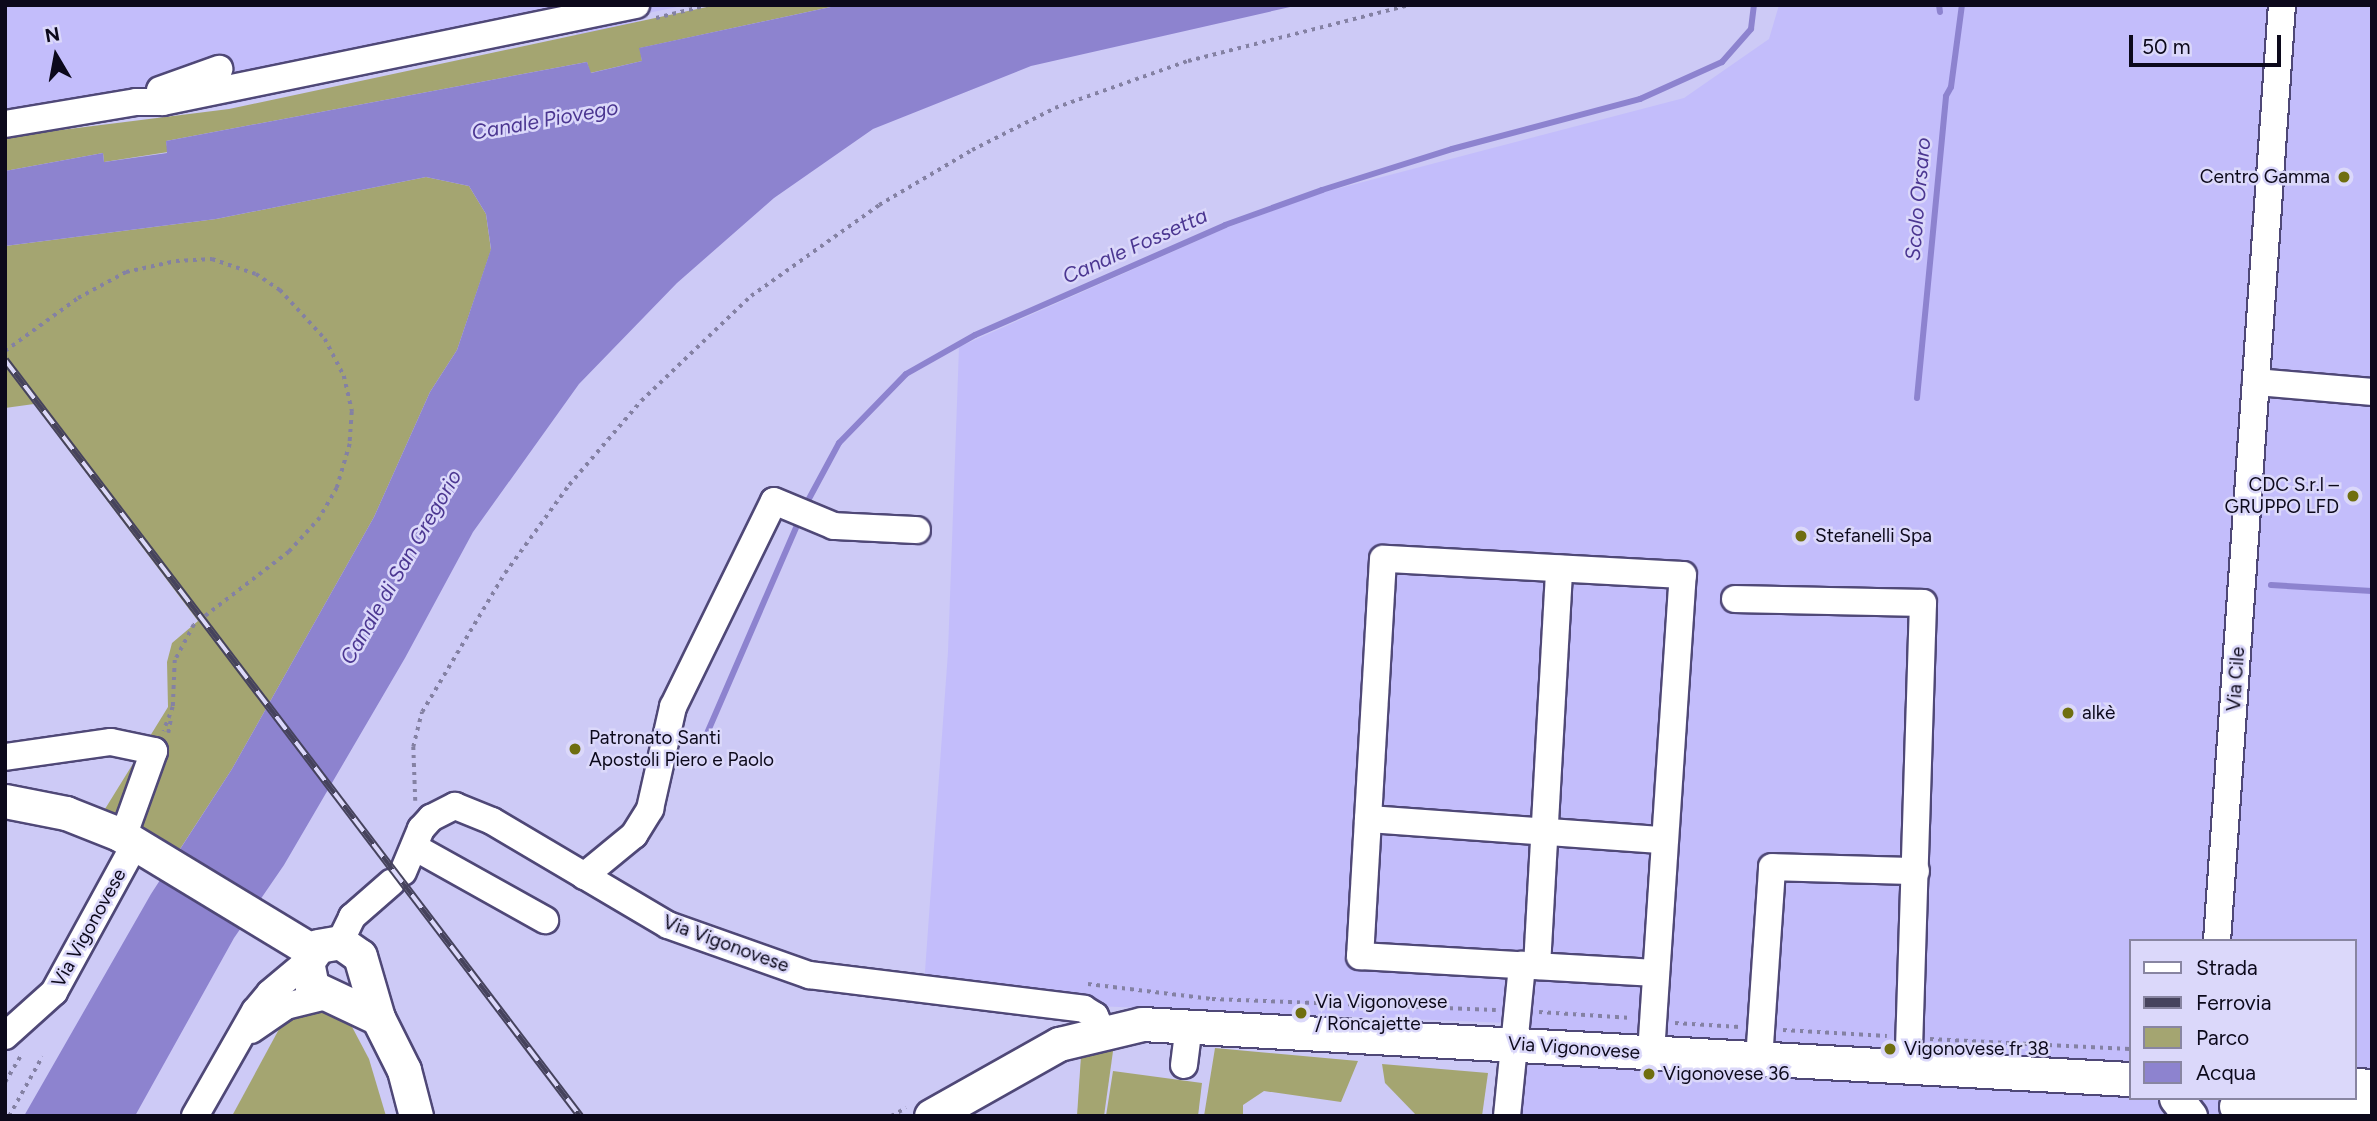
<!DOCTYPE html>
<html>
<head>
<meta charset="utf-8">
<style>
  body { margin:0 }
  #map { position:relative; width:2377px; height:1121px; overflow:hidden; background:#cdcaf6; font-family:Figtree,sans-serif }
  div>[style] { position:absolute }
  .built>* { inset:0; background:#c3bdfb }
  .green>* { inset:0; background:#a4a571 }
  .water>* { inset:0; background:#8d83cf }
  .stream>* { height:6px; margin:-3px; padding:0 3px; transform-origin:3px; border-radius:3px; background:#8d83cf }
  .path>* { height:3.5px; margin-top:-1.75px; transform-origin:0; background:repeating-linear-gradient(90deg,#8481a3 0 3.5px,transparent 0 8.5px) }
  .roads { filter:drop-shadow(2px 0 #4f4877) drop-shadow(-2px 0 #4f4877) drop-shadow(0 2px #4f4877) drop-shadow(0 -2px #4f4877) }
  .minor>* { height:26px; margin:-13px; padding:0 13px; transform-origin:13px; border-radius:13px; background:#fff }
  .major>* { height:33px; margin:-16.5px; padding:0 16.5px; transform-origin:16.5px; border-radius:16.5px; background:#fff }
  .rail>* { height:8px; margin-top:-4px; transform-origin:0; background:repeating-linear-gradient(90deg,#dbd8fa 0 16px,#46435d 0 32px); box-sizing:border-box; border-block:2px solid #46435d }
  .dots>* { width:19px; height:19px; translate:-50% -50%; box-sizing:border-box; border:4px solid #dbd8fa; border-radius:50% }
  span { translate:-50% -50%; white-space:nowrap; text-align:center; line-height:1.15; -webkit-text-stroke:5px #dbd8fa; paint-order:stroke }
  .poi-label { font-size:19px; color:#0c091b }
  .right { translate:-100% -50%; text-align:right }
  .left { translate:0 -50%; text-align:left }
  .street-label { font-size:19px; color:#0c091b }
  .water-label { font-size:21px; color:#4b3691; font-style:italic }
  .frame { position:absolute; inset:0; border:7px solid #0c091b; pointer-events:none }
  .legend { position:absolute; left:2129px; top:939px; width:228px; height:161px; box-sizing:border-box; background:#dbd8fa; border:2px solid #8885a1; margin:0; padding:9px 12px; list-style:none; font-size:21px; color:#0c091b }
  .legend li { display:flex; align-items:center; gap:14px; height:35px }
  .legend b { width:35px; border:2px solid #8885a1 }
  .north { position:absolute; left:21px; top:21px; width:70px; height:70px; -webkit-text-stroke:5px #dbd8fa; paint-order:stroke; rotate:350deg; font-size:19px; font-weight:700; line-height:28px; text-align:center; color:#0c091b }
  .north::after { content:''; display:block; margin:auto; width:24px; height:32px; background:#0c091b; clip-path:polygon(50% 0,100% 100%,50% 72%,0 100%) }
  .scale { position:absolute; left:2129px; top:35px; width:152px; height:32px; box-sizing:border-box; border:4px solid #0c091b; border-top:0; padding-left:9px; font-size:21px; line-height:24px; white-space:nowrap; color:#0c091b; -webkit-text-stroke:5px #dbd8fa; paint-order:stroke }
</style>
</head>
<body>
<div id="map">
  <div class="built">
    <i style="clip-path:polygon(5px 5px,687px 5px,638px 15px,653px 65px,584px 79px,575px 27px,228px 105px,5px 133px)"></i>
    <i style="clip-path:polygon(evenodd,1779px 5px,2372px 5px,2372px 1116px,1520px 1116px,1531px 1024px,923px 999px,948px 652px,959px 347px,1226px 228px,1321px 193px,1684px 98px,1769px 39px,1779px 5px,2130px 941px,2354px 941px,2354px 1098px,2130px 1098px,2130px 941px)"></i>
  </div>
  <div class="green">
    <i style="clip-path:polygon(716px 5px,840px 5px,640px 48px,642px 61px,590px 73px,587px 62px,166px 141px,168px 152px,104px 162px,103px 153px,5px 171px,5px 137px,229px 109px)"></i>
    <i style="clip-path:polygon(426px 177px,469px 186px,486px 214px,491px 250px,457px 350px,430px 392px,374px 517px,232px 769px,180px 849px,105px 809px,168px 707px,167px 662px,172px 643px,198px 621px,34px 404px,5px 408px,5px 246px,216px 219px)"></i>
    <i style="clip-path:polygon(291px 1007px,329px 1009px,350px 1023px,369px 1059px,386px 1116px,232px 1116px)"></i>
    <i style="clip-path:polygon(1114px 1044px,1104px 1116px,1077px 1116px,1081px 1056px)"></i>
    <i style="clip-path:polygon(1215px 1048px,1358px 1061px,1341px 1102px,1264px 1091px,1243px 1105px,1243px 1116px,1204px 1116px)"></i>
    <i style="clip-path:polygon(1382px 1064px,1488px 1073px,1482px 1116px,1417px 1116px,1385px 1083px)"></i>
    <i style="clip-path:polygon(1113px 1071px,1202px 1083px,1198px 1116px,1106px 1116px)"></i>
  </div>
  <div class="water">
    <i style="clip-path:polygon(840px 5px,1299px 5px,1031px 66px,873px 129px,774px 198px,677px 283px,579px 384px,473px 532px,405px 658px,284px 865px,234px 938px,135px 1116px,24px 1116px,151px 894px,232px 769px,374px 517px,430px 392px,457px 350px,491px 249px,486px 214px,469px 186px,426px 177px,216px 219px,5px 246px,5px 171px,103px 153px,104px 162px,167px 153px,166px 141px,587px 62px,591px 73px,642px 61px,639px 48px)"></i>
  </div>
  <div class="stream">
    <i style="left:1939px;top:5px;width:7px;rotate:82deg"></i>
    <i style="left:1917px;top:398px;width:303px;rotate:-84.5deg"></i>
    <i style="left:1946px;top:96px;width:10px;rotate:-61deg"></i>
    <i style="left:1951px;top:87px;width:83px;rotate:-82.4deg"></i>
    <i style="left:804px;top:508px;width:74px;rotate:-61.7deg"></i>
    <i style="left:839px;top:443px;width:96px;rotate:-45.8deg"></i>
    <i style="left:906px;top:374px;width:79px;rotate:-29.5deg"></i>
    <i style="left:975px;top:335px;width:273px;rotate:-23.7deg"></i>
    <i style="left:1225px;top:225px;width:103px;rotate:-19.8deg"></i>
    <i style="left:1322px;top:190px;width:136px;rotate:-17.5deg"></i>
    <i style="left:1452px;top:149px;width:195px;rotate:-14.9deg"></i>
    <i style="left:1640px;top:99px;width:90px;rotate:-24.3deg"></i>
    <i style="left:1722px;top:62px;width:44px;rotate:-48.7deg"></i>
    <i style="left:1751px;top:29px;width:24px;rotate:-83deg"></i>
    <i style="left:2271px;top:585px;width:101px;rotate:3.4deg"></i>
    <i style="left:705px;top:738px;width:240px;rotate:-66.6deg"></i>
  </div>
  <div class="path">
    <i style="left:656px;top:18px;width:54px;rotate:-14deg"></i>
    <i style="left:5px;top:351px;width:90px;rotate:-36deg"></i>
    <i style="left:78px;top:298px;width:55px;rotate:-28.4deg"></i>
    <i style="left:126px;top:272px;width:51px;rotate:-12.4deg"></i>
    <i style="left:176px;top:261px;width:36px;rotate:-3deg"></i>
    <i style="left:212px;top:259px;width:46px;rotate:18.8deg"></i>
    <i style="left:256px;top:274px;width:29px;rotate:34deg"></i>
    <i style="left:280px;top:290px;width:67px;rotate:47.4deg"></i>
    <i style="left:325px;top:339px;width:42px;rotate:62.8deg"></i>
    <i style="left:344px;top:376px;width:37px;rotate:77deg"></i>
    <i style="left:352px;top:412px;width:32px;rotate:94deg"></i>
    <i style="left:350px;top:444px;width:46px;rotate:106.5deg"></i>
    <i style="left:337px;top:488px;width:34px;rotate:120deg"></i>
    <i style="left:320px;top:518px;width:46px;rotate:132.4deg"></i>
    <i style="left:289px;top:552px;width:120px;rotate:142.5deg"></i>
    <i style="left:194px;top:625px;width:40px;rotate:118deg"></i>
    <i style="left:175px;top:660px;width:47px;rotate:92.4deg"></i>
    <i style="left:173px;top:707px;width:26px;rotate:111deg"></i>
    <i style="left:168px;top:733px;width:15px;rotate:-79deg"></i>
    <i style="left:415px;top:801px;width:54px;rotate:-92.1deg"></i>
    <i style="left:413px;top:747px;width:36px;rotate:-76deg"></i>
    <i style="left:422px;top:712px;width:162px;rotate:-59.2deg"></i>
    <i style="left:505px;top:573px;width:109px;rotate:-54deg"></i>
    <i style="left:569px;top:485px;width:111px;rotate:-49.4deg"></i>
    <i style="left:641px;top:401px;width:152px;rotate:-43.7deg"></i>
    <i style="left:751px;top:296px;width:157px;rotate:-35.4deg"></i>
    <i style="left:879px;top:205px;width:108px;rotate:-30.6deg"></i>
    <i style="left:972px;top:150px;width:93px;rotate:-26.8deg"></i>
    <i style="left:1055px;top:108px;width:141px;rotate:-19.5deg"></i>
    <i style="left:1188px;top:61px;width:229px;rotate:-14.2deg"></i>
    <i style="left:1088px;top:984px;width:125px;rotate:6.9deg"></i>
    <i style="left:1212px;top:999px;width:284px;rotate:2.2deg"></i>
    <i style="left:1539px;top:1012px;width:93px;rotate:3.7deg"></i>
    <i style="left:1675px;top:1023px;width:65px;rotate:3.5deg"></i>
    <i style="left:1783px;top:1030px;width:104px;rotate:3.3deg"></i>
    <i style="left:1930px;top:1039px;width:200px;rotate:2.9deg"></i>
    <i style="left:5px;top:1082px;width:33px;rotate:-59deg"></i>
    <i style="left:9px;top:1116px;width:68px;rotate:-60.8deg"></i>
    <i style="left:891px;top:1116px;width:17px;rotate:-28deg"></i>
  </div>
  <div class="roads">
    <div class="minor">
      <i style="left:160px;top:90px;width:63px;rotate:-19.6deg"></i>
      <i style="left:5px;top:124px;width:133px;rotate:-9.5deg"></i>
      <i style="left:136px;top:102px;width:27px"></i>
      <i style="left:163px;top:102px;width:483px;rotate:-11.6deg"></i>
      <i style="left:2256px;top:382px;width:116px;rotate:4.9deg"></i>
      <i style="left:1735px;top:599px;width:188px;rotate:1.2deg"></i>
      <i style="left:1923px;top:603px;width:466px;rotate:91.8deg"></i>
      <i style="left:5px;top:757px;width:107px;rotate:-8.1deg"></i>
      <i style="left:111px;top:742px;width:44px;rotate:11.8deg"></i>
      <i style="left:154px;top:751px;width:91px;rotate:109.8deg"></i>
      <i style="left:1368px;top:819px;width:297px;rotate:4.1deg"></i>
      <i style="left:416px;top:848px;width:148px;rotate:29.2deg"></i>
      <i style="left:403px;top:872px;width:47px;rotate:-67.3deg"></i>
      <i style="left:421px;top:829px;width:15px;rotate:-48deg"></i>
      <i style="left:431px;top:818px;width:27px;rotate:-27deg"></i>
      <i style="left:455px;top:806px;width:40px;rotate:22deg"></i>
      <i style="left:492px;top:821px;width:204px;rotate:30.6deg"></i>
      <i style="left:668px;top:925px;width:150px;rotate:19.5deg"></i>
      <i style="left:809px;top:975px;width:277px;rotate:7deg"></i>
      <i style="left:1084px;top:1009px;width:13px;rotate:32deg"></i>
      <i style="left:1095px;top:1016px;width:17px;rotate:65deg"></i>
      <i style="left:584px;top:876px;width:65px;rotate:-39.4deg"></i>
      <i style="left:634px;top:835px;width:31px;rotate:-58deg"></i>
      <i style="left:650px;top:809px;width:105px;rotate:-77.3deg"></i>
      <i style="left:673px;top:707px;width:229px;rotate:-63.9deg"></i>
      <i style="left:774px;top:501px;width:65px;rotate:22.6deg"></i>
      <i style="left:834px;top:526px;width:83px;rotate:2.8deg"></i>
      <i style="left:2217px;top:941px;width:938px;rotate:-86.03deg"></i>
      <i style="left:340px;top:942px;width:28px;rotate:-64deg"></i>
      <i style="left:352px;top:917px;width:52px;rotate:-41.1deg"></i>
      <i style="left:1537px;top:966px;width:398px;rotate:-86.8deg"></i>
      <i style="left:251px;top:1030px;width:42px;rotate:-34.4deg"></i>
      <i style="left:286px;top:1006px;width:41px;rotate:-14deg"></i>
      <i style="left:5px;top:1036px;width:66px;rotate:-41.9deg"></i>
      <i style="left:54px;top:992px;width:169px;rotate:-61.3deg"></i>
      <i style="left:1651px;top:1053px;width:479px;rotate:-86.2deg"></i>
      <i style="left:1683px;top:575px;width:300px;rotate:-176.9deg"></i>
      <i style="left:1383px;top:559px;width:398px;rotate:93.3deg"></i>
      <i style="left:1360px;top:956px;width:296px;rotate:3.3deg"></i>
      <i style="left:1759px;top:1060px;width:193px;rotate:-86.1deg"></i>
      <i style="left:1772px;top:867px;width:144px;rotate:1.6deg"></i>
      <i style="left:1184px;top:1065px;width:40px;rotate:-82.9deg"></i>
      <i style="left:195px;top:1116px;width:121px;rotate:-60.3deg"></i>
      <i style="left:255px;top:1011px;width:23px;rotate:-50deg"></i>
      <i style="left:270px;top:993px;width:48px;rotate:-40deg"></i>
      <i style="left:1507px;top:1116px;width:152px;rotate:-84.3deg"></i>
    </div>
    <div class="major">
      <i style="left:5px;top:801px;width:62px;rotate:11.1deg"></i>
      <i style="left:66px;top:813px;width:57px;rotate:21.6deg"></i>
      <i style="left:119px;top:834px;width:226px;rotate:31.2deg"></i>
      <i style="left:378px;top:1018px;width:73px;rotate:-154.8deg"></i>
      <i style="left:312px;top:987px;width:25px;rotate:-101deg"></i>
      <i style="left:307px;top:962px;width:19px;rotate:-55deg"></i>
      <i style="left:318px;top:946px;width:22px;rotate:-10deg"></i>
      <i style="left:340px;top:942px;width:24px;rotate:35deg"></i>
      <i style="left:360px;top:956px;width:65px;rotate:73.8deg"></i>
      <i style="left:378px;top:1018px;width:58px;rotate:63.4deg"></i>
      <i style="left:404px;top:1070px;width:48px;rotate:75.4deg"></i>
      <i style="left:2354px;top:1085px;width:18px;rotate:3deg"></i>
      <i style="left:2176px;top:1098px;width:23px;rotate:52deg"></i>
      <i style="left:2236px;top:1106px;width:136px;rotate:2.1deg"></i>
      <i style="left:931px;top:1116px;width:147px;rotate:-29.4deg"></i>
      <i style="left:1059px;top:1044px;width:85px;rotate:-13.5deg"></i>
      <i style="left:1142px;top:1024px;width:990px;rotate:3.19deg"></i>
    </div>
  </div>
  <div class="rail">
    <i style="left:5px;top:360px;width:950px;rotate:52.74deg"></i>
  </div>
  <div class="dots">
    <i style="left:2344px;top:177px;background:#6f6e0f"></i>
    <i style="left:2353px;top:496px;background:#6f6e0f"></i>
    <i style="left:1801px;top:536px;background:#6f6e0f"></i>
    <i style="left:2068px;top:713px;background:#6f6e0f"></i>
    <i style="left:575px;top:749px;background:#6f6e0f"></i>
    <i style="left:1301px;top:1013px;background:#6f6e0f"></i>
    <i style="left:1890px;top:1049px;background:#6f6e0f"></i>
    <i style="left:1649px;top:1074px;background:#6f6e0f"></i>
  </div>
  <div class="poi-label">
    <span class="right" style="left:2330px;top:177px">Centro Gamma</span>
    <span class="right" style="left:2339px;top:496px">CDC S.r.l –<br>GRUPPO LFD</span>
    <span class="left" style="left:1815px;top:536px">Stefanelli Spa</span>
    <span class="left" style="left:2082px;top:713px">alkè</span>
    <span class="left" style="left:589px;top:749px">Patronato Santi<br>Apostoli Piero e Paolo</span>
    <span class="left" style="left:1315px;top:1013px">Via Vigonovese<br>/ Roncajette</span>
    <span class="left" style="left:1904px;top:1049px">Vigonovese fr 38</span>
    <span class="left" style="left:1663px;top:1074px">Vigonovese 36</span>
  </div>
  <div class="street-label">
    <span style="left:2236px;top:679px;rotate:-86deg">Via Cile</span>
    <span style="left:89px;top:928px;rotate:-61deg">Via Vigonovese</span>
    <span style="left:726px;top:944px;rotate:20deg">Via Vigonovese</span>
    <span style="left:1574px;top:1048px;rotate:4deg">Via Vigonovese</span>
  </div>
  <div class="water-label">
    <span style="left:545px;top:120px;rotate:-10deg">Canale Piovego</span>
    <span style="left:1918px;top:199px;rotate:-85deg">Scolo Orsaro</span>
    <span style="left:1135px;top:246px;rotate:-24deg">Canale Fossetta</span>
    <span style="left:401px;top:567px;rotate:-60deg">Canale di San Gregorio</span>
  </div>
  <div class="frame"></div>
  <ul class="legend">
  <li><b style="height:9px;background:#fff"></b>Strada</li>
  <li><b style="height:9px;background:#46435d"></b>Ferrovia</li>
  <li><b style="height:19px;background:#a4a571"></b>Parco</li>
  <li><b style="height:19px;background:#8d83cf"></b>Acqua</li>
  </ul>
  <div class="north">N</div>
  <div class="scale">50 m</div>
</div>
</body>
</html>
